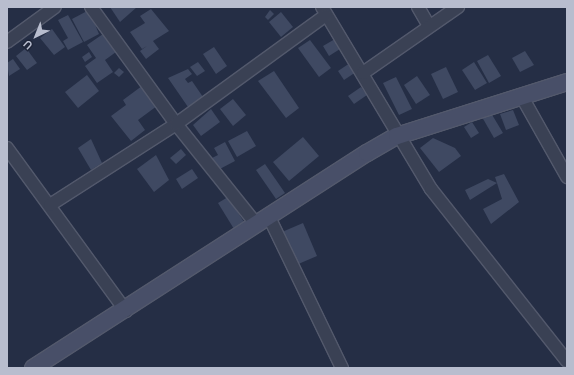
<!DOCTYPE html>
<html>
<head>
<meta charset="utf-8">
<style>
  body { margin:0 }
  #map { position:relative; width:574px; height:375px; overflow:hidden; background:#252e45; font-family:"DM Sans",sans-serif }
  div>[style] { position:absolute }
  .building>* { inset:0; background:#3f4962 }
  .roads { filter:drop-shadow(1px 0 #53596c) drop-shadow(-1px 0 #53596c) drop-shadow(0 1px #53596c) drop-shadow(0 -1px #53596c) }
  .street>* { height:12px; margin:-6px; padding:0 6px; transform-origin:6px; border-radius:6px; background:#3a4154 }
  .secondary>* { height:16px; margin:-8px; padding:0 8px; transform-origin:8px; border-radius:8px; background:#484f68 }
  span { translate:-50% -50%; white-space:nowrap; text-align:center; line-height:1.15; -webkit-text-stroke:4px #1f263a; paint-order:stroke }
  .frame { position:absolute; inset:0; border:8px solid #b8bdce; pointer-events:none }
  .north { position:absolute; left:16px; top:16px; width:40px; height:40px; -webkit-text-stroke:3px #1f263a; paint-order:stroke; rotate:223deg; font-size:11px; font-weight:700; line-height:16px; text-align:center; color:#b8bdce }
  .north::after { content:''; display:block; margin:auto; width:14px; height:18px; background:#b8bdce; clip-path:polygon(50% 0,100% 100%,50% 72%,0 100%) }
</style>
</head>
<body>
<div id="map">
  <div class="building">
    <i style="clip-path:polygon(110px 7px,137px 7px,120px 22px)"></i>
    <i style="clip-path:polygon(151px 9px,169px 31px,153px 41px,159px 49px,146px 59px,140px 51px,147px 46px,142px 49px,130px 32px,145px 23px,140px 16px)"></i>
    <i style="clip-path:polygon(89px 10px,99px 34px,84px 42px,72px 19px)"></i>
    <i style="clip-path:polygon(270px 10px,274px 14px,268px 20px,265px 17px)"></i>
    <i style="clip-path:polygon(281px 12px,293px 27px,281px 37px,269px 22px)"></i>
    <i style="clip-path:polygon(68px 15px,83px 42px,68px 50px,63px 41px,68px 38px,58px 20px)"></i>
    <i style="clip-path:polygon(52px 29px,65px 47px,54px 55px,40px 38px)"></i>
    <i style="clip-path:polygon(103px 34px,116px 52px,105px 60px,113px 72px,97px 83px,85px 66px,96px 58px,87px 45px)"></i>
    <i style="clip-path:polygon(335px 39px,340px 49px,329px 56px,323px 46px)"></i>
    <i style="clip-path:polygon(310px 40px,331px 68px,319px 77px,298px 48px)"></i>
    <i style="clip-path:polygon(214px 47px,227px 66px,216px 74px,203px 54px)"></i>
    <i style="clip-path:polygon(26px 48px,37px 63px,27px 70px,16px 56px)"></i>
    <i style="clip-path:polygon(525px 51px,534px 65px,520px 72px,512px 58px)"></i>
    <i style="clip-path:polygon(89px 52px,92px 57px,85px 62px,82px 57px)"></i>
    <i style="clip-path:polygon(488px 55px,501px 76px,489px 83px,477px 61px)"></i>
    <i style="clip-path:polygon(13px 59px,20px 69px,9px 76px,7px 63px)"></i>
    <i style="clip-path:polygon(198px 62px,205px 71px,197px 76px,190px 67px)"></i>
    <i style="clip-path:polygon(474px 62px,487px 83px,475px 90px,462px 70px)"></i>
    <i style="clip-path:polygon(350px 63px,356px 72px,344px 80px,338px 71px)"></i>
    <i style="clip-path:polygon(446px 67px,458px 92px,443px 99px,431px 74px)"></i>
    <i style="clip-path:polygon(119px 68px,124px 72px,119px 77px,114px 73px)"></i>
    <i style="clip-path:polygon(188px 69px,192px 74px,185px 79px,188px 83px,192px 81px,203px 97px,188px 107px,168px 78px)"></i>
    <i style="clip-path:polygon(274px 71px,299px 108px,286px 118px,258px 81px)"></i>
    <i style="clip-path:polygon(87px 75px,99px 91px,78px 108px,65px 92px)"></i>
    <i style="clip-path:polygon(417px 76px,430px 95px,416px 104px,404px 85px)"></i>
    <i style="clip-path:polygon(396px 77px,412px 109px,399px 115px,383px 83px)"></i>
    <i style="clip-path:polygon(146px 83px,161px 103px,138px 120px,145px 130px,131px 141px,111px 116px,126px 105px,123px 100px)"></i>
    <i style="clip-path:polygon(361px 87px,367px 95px,354px 104px,348px 96px)"></i>
    <i style="clip-path:polygon(233px 99px,246px 115px,233px 126px,220px 109px)"></i>
    <i style="clip-path:polygon(211px 109px,220px 122px,201px 136px,193px 125px)"></i>
    <i style="clip-path:polygon(513px 110px,519px 125px,506px 130px,500px 114px)"></i>
    <i style="clip-path:polygon(491px 113px,503px 133px,494px 138px,482px 117px)"></i>
    <i style="clip-path:polygon(472px 122px,479px 133px,471px 138px,464px 127px)"></i>
    <i style="clip-path:polygon(247px 131px,256px 146px,237px 157px,228px 141px)"></i>
    <i style="clip-path:polygon(303px 137px,319px 156px,289px 181px,273px 162px)"></i>
    <i style="clip-path:polygon(433px 138px,455px 148px,461px 156px,439px 172px,420px 148px)"></i>
    <i style="clip-path:polygon(91px 139px,102px 163px,91px 170px,78px 148px)"></i>
    <i style="clip-path:polygon(225px 142px,235px 161px,216px 171px,210px 159px,218px 155px,214px 148px)"></i>
    <i style="clip-path:polygon(181px 149px,186px 155px,176px 164px,170px 158px)"></i>
    <i style="clip-path:polygon(156px 155px,169px 180px,154px 192px,137px 169px)"></i>
    <i style="clip-path:polygon(265px 164px,285px 193px,276px 199px,256px 170px)"></i>
    <i style="clip-path:polygon(192px 169px,198px 178px,182px 189px,176px 179px)"></i>
    <i style="clip-path:polygon(504px 174px,519px 202px,491px 224px,483px 209px,502px 199px,497px 183px,470px 200px,465px 190px,488px 179px,497px 183px,495px 177px)"></i>
    <i style="clip-path:polygon(228px 197px,244px 222px,234px 229px,218px 203px)"></i>
    <i style="clip-path:polygon(303px 223px,317px 256px,296px 265px,282px 232px)"></i>
  </div>
  <div class="roads">
    <div class="street">
      <i style="left:91px;top:7px;width:145px;rotate:54deg"></i>
      <i style="left:176px;top:124px;width:129px;rotate:51.3deg"></i>
      <i style="left:322px;top:7px;width:212px;rotate:59.1deg"></i>
      <i style="left:431px;top:189px;width:219px;rotate:51.7deg"></i>
      <i style="left:418px;top:7px;width:22px;rotate:60deg"></i>
      <i style="left:7px;top:42px;width:59px;rotate:-36.1deg"></i>
      <i style="left:363px;top:73px;width:116px;rotate:-34.8deg"></i>
      <i style="left:522px;top:97px;width:92px;rotate:60.6deg"></i>
      <i style="left:7px;top:148px;width:202px;rotate:53.9deg"></i>
      <i style="left:50px;top:205px;width:150px;rotate:-32.7deg"></i>
      <i style="left:176px;top:124px;width:185px;rotate:-36deg"></i>
      <i style="left:269px;top:217px;width:168px;rotate:64.2deg"></i>
    </div>
    <div class="secondary">
      <i style="left:33px;top:368px;width:397px;rotate:-32.8deg"></i>
      <i style="left:367px;top:153px;width:34px;rotate:-30deg"></i>
      <i style="left:397px;top:136px;width:178px;rotate:-17.6deg"></i>
    </div>
  </div>
  <div class="frame"></div>
  <div class="north">U</div>
</div>
</body>
</html>
